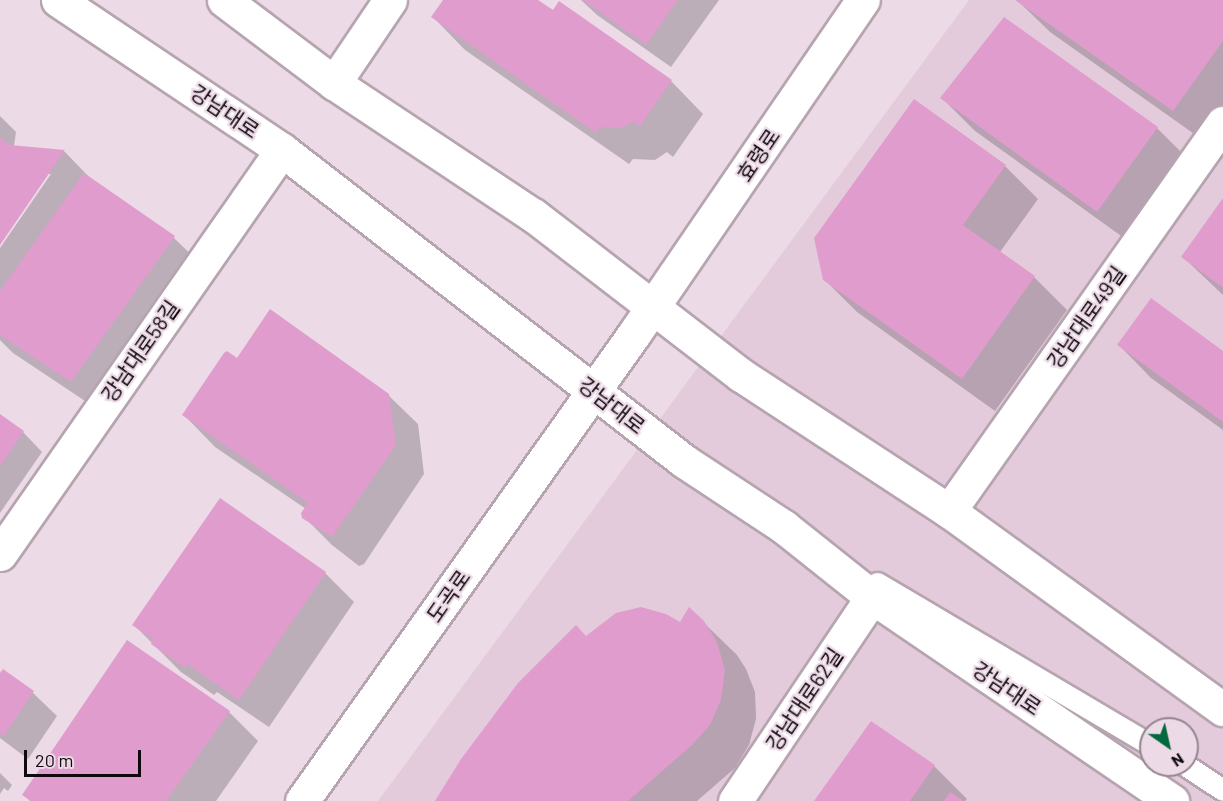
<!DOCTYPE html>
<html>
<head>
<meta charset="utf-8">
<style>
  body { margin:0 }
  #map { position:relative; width:1223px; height:801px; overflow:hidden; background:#ecdae6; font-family:Barlow,"Noto Sans KR",sans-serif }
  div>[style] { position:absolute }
  .built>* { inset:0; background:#e4cbdc }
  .shadow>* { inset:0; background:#0003 }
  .building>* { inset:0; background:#e09ccd }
  .roads { filter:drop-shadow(2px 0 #b6a4b0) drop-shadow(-2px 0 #b6a4b0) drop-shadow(0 2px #b6a4b0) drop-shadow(0 -2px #b6a4b0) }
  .service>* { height:21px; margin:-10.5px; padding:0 10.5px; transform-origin:10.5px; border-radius:10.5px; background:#fff }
  .minor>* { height:33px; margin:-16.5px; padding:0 16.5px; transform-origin:16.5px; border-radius:16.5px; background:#fff }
  .secondary>* { height:33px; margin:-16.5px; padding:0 16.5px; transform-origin:16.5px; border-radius:16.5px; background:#fff }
  .primary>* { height:33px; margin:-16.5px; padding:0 16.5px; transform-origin:16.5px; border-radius:16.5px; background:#fff }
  span { translate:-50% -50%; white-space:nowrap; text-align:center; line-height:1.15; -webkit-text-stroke:4.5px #ecdae6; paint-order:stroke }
  .street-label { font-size:21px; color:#0f090e }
  .north { position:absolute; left:1139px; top:717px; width:60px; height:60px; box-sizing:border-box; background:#ecdae6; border:2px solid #948690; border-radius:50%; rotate:146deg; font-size:16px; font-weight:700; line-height:24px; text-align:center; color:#0f090e }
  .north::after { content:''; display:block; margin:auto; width:21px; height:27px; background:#02693e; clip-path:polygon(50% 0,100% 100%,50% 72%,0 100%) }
  .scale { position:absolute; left:24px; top:750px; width:117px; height:27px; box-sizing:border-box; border:3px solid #0f090e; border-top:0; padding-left:8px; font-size:18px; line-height:21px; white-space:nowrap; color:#0f090e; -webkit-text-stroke:4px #ecdae6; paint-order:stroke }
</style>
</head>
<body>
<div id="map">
  <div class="built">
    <i style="clip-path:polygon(evenodd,969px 0,1223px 0,1223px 801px,378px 801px,969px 0,1151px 729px,1187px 729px,1187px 765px,1151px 765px,1151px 729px)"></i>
  </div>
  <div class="shadow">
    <i style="clip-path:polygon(445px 0,536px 0,671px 81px,703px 114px,673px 157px,667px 152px,655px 160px,633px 159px,629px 164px,465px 50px,433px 17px)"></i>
    <i style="clip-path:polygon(581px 0,719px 0,671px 67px,597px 15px)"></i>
    <i style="clip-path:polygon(1017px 0,1223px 0,1223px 120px,1207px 143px,1050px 32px)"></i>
    <i style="clip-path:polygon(942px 98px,1157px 128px,1190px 161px,1131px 243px,975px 131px)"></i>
    <i style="clip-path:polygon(914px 101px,1005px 166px,1038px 199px,1000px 252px,1034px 277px,1067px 310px,995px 411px,857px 312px,824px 279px)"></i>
    <i style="clip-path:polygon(0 116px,16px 132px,14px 146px,65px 152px,93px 181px,174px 238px,206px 269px,103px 413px,13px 353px,0 340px,0 248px,51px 174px,47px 174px,0 242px)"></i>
    <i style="clip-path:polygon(1223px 201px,1223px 295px,1182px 256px)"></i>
    <i style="clip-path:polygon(1119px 345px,1223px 353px,1223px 430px,1151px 378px)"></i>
    <i style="clip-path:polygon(237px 360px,388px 395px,418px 424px,424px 474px,364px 564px,359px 566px,332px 545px,303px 516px,306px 509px,215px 447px,186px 417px)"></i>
    <i style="clip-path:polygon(0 416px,23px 432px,42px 452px,0 513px)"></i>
    <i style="clip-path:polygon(220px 500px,325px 573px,354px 602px,269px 727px,217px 692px,214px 695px,181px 672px,134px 625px)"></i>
    <i style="clip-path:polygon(703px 622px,737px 655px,746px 669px,755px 692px,756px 719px,749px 745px,735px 768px,697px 801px,437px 801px,586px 638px)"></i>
    <i style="clip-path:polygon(3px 671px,33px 693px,57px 716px,28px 759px,0 738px,0 675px)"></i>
    <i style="clip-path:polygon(229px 712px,258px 741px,216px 801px,30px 801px,24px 795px)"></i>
    <i style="clip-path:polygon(934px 766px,967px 799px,965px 801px,816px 801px)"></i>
    <i style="clip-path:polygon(0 773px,12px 785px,8px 791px,4px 788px,0 794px)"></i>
  </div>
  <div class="building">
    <i style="clip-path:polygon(443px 0,538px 0,553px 10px,559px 1px,672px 80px,640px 126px,634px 121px,622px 128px,600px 127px,596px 133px,431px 17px)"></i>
    <i style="clip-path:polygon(583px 0,678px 0,646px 45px)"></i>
    <i style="clip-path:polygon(1015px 0,1223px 0,1223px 41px,1173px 111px)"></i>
    <i style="clip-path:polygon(1004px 17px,1158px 127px,1097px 212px,940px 98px)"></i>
    <i style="clip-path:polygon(914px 99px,1006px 165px,963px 225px,1035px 276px,962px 379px,823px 280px,814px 238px)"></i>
    <i style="clip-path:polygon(0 138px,10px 145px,65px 150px,0 245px)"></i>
    <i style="clip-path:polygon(84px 173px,175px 236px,71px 382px,0 335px,0 291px)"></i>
    <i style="clip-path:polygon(1223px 198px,1223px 288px,1181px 257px)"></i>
    <i style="clip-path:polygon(1151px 298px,1223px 351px,1223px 422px,1117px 345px)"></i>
    <i style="clip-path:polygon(270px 309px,389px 394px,396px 445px,332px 537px,302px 518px,301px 513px,308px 503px,182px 415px,224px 353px,227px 351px,237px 358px)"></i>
    <i style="clip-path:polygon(0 414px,24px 431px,0 466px)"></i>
    <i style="clip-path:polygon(220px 498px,326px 572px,239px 700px,187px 664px,185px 668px,151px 644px,153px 639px,132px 625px)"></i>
    <i style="clip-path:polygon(641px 607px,666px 614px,680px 622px,689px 607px,704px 621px,717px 642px,725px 670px,721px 700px,710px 725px,692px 745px,628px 801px,435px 801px,461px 759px,518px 683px,576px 625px,586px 636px,616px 613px)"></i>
    <i style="clip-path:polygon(127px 640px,230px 711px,166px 801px,31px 801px,22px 795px)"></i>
    <i style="clip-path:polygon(3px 669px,34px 691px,4px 736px,0 733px,0 673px)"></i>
    <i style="clip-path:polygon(871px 721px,935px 765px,910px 801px,814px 801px)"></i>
    <i style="clip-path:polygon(950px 792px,964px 801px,944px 801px)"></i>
  </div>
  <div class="roads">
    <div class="service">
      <i style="left:877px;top:583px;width:318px;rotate:30.6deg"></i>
      <i style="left:1185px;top:765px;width:45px;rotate:33.3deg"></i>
    </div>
    <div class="minor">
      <i style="left:334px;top:83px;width:100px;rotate:-56deg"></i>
      <i style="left:949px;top:511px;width:475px;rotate:-54.8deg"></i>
      <i style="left:0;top:554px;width:493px;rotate:-55.1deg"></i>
      <i style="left:735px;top:801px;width:246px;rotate:-56.1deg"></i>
    </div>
    <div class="secondary">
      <i style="left:302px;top:801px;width:573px;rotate:-54.59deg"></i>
      <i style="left:634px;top:334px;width:405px;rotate:-55.6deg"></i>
    </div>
    <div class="primary">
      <i style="left:58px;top:0;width:270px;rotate:33.8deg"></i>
      <i style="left:282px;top:150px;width:508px;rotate:37.73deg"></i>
      <i style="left:684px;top:461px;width:120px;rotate:33.4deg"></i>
      <i style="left:784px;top:527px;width:112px;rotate:38.5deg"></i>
      <i style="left:872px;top:597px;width:363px;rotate:34.2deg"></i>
      <i style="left:224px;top:0;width:138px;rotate:37deg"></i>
      <i style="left:334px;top:83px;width:239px;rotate:33.6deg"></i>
      <i style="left:533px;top:215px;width:262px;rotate:37.6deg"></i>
      <i style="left:741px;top:375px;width:249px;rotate:33.2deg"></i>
      <i style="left:949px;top:511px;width:338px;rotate:35.9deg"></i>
    </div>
  </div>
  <div class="street-label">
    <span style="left:225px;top:111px;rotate:34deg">강남대로</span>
    <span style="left:758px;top:155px;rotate:-56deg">효령로</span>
    <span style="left:1086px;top:317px;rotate:-55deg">강남대로49길</span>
    <span style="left:140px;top:351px;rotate:-55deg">강남대로58길</span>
    <span style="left:612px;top:405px;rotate:38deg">강남대로</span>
    <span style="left:448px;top:596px;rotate:-55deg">도곡로</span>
    <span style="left:1007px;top:688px;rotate:34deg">강남대로</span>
    <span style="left:804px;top:699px;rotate:-56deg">강남대로62길</span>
  </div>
  <div class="north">N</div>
  <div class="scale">20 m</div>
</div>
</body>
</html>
